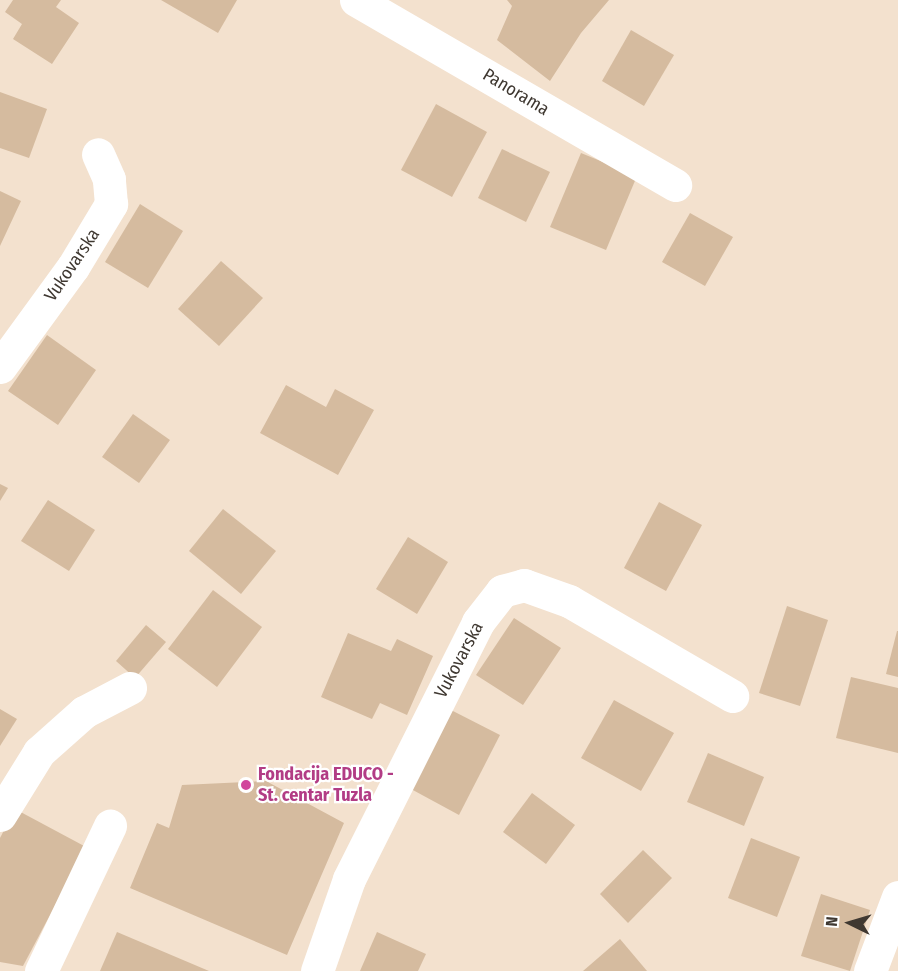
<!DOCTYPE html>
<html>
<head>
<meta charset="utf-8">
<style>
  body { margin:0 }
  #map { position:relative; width:898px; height:971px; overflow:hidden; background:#f3e1ce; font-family:"Fira Sans Condensed",sans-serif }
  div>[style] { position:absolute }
  .building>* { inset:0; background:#d5bb9f }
  .minor>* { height:33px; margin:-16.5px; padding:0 16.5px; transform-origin:16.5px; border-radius:16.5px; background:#fff }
  .dots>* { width:16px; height:16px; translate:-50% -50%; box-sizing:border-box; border:3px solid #fff; border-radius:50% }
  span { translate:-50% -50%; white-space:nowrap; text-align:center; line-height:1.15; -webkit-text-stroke:4.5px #fff; paint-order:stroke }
  .street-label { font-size:18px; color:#3f3831 }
  .hotel-label { font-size:18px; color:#b23c85; font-weight:700 }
  .left { translate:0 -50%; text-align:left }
  .north { position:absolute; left:820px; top:893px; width:60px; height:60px; -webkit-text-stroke:4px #fff; paint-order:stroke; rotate:275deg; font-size:16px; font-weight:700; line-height:24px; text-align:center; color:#3f3831 }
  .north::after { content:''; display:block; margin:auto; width:21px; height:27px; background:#3f3831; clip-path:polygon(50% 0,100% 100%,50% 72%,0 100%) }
</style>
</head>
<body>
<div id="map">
  <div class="building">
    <i style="clip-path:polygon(13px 0,61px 0,56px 7px,79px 23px,52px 64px,13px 39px,22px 24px,5px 12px)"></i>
    <i style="clip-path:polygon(161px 0,237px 0,218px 33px)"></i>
    <i style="clip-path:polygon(507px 0,609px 0,581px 33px,550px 81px,497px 40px,512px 6px)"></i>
    <i style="clip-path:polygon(631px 30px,674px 55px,644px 106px,602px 81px)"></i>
    <i style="clip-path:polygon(0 92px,47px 109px,29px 158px,0 148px)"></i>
    <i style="clip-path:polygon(436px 104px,487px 132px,452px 197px,401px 170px)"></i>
    <i style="clip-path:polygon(502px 149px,550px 172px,526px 222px,478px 198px)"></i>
    <i style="clip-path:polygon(581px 153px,637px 176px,606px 250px,550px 227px)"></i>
    <i style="clip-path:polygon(0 191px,21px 201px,0 246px)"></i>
    <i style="clip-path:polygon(140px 204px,183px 231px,148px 288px,105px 262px)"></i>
    <i style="clip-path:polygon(690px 213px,733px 237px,705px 286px,662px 262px)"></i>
    <i style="clip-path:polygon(221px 261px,263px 298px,219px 346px,178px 309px)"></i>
    <i style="clip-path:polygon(47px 335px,96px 370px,58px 425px,8px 391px)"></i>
    <i style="clip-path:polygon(286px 385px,326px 407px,335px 389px,374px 410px,338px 475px,260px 433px)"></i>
    <i style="clip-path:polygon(133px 414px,170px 440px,139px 483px,102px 457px)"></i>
    <i style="clip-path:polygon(0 484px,8px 488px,0 501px)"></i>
    <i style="clip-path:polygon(48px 500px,95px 530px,69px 571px,21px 541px)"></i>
    <i style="clip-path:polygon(659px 502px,702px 525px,666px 591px,624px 568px)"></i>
    <i style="clip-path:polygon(223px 509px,276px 551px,241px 594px,189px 551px)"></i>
    <i style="clip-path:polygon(408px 537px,448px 562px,417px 614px,376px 589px)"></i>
    <i style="clip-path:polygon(213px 590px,262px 627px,217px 687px,168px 649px)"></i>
    <i style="clip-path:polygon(787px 606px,828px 620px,800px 706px,759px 693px)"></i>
    <i style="clip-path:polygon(514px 618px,561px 648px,523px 705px,476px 675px)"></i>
    <i style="clip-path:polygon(146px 625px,166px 642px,135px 678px,116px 661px)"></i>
    <i style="clip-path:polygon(897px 631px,898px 631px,898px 677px,886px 674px)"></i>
    <i style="clip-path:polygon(348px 633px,391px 651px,397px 639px,433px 656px,407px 715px,380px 703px,372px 719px,321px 697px)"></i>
    <i style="clip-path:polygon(851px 677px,898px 688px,898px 753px,836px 738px)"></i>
    <i style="clip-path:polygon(614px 700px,674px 733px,641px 791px,581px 758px)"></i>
    <i style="clip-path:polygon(0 709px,17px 719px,0 746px)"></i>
    <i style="clip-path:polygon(451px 710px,500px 735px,459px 815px,411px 789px)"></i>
    <i style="clip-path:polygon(708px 753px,764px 777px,744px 826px,687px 802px)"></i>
    <i style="clip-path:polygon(266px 781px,344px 823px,287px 955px,130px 888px,157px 823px,169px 828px,182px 785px)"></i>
    <i style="clip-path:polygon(532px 793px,575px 825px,546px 864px,503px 832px)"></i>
    <i style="clip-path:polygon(15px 809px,86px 847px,23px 966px,0 962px,0 838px)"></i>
    <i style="clip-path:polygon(751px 838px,800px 857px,777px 917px,728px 898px)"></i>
    <i style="clip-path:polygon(643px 850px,672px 878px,628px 923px,600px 894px)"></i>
    <i style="clip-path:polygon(821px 894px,870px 910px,850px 971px,801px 956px)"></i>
    <i style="clip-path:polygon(117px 932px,209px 971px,100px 971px)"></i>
    <i style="clip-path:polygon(377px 932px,426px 954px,418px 971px,360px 971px)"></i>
    <i style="clip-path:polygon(620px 939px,647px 971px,583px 971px)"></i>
  </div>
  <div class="minor">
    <i style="left:356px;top:0;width:369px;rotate:30.1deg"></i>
    <i style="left:0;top:367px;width:124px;rotate:-53.9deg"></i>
    <i style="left:73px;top:267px;width:74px;rotate:-58.9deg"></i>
    <i style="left:111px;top:204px;width:25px;rotate:-95deg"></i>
    <i style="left:109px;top:179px;width:27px;rotate:-114deg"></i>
    <i style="left:0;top:815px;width:74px;rotate:-58.2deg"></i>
    <i style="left:39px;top:752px;width:60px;rotate:-41.6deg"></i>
    <i style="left:84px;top:712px;width:52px;rotate:-27.6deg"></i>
    <i style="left:41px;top:971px;width:161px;rotate:-64.6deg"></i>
    <i style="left:317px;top:971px;width:97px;rotate:-70.8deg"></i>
    <i style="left:349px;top:879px;width:288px;rotate:-63.3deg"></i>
    <i style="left:478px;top:622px;width:39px;rotate:-52deg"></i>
    <i style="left:502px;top:591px;width:23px;rotate:-15deg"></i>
    <i style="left:524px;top:585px;width:48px;rotate:19.6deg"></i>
    <i style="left:569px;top:601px;width:189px;rotate:30.2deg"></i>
    <i style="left:870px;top:971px;width:79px;rotate:-69.3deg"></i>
  </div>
  <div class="dots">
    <i style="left:246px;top:785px;background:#d1479c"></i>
  </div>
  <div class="street-label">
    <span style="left:516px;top:92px;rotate:31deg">Panorama</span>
    <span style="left:72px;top:265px;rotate:-56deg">Vukovarska</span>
    <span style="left:459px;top:660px;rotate:-62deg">Vukovarska</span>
  </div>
  <div class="hotel-label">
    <span class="left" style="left:258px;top:785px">Fondacija EDUCO -<br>St. centar Tuzla</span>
  </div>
  <div class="north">N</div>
</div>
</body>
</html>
